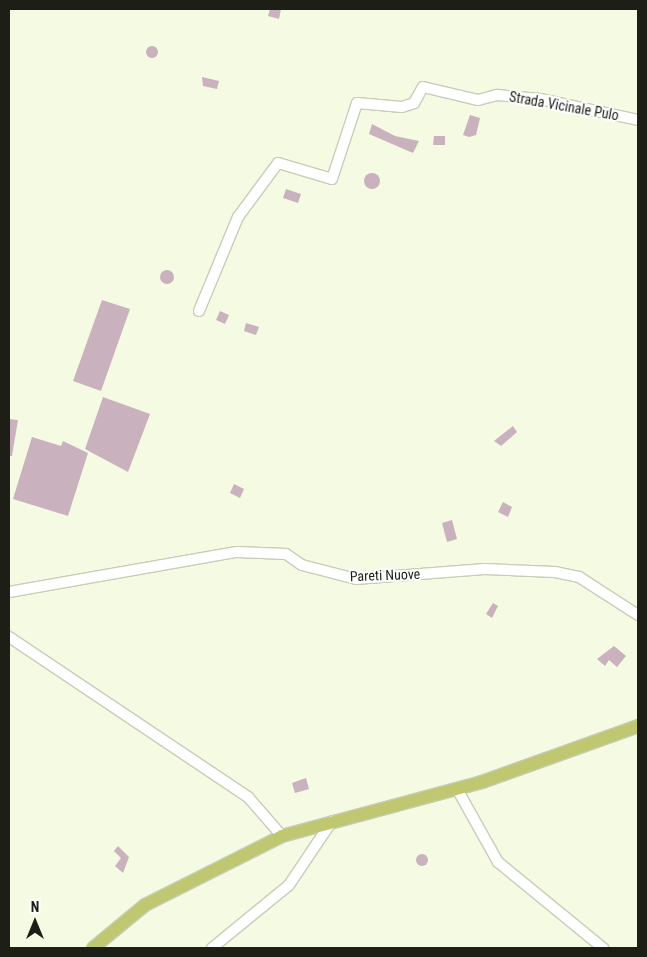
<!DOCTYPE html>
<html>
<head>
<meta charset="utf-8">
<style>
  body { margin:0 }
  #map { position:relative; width:647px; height:957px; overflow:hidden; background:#f5fae3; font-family:"Roboto Condensed",sans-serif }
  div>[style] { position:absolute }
  .building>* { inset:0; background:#c9b2bd }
  .round { border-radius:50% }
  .roads { filter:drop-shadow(1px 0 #c9cdb7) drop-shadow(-1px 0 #c9cdb7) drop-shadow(0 1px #c9cdb7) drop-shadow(0 -1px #c9cdb7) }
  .minor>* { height:10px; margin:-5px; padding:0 5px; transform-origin:5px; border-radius:5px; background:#fff }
  .major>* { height:12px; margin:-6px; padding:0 6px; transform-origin:6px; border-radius:6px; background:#bfc771 }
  span { translate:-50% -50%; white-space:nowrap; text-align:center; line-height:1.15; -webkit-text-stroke:4px #fff; paint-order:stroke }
  .street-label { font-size:14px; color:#1d1e16 }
  .frame { position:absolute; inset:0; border:10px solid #1d1e16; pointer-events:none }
  .north { position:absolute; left:10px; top:897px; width:50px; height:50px; -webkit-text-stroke:4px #fff; paint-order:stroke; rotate:0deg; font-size:14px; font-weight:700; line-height:20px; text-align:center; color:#1d1e16 }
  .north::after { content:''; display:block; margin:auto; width:18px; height:22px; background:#1d1e16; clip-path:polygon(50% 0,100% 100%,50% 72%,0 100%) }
</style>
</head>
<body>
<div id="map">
  <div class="building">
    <i style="clip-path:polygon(270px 9px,281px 9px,279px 19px,268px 16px)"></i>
    <i class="round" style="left:146px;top:46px;width:12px;height:12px"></i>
    <i style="clip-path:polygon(202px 77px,219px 81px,217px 89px,203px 86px)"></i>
    <i style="clip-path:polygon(470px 115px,480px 118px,476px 135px,469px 137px,463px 135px)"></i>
    <i style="clip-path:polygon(372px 124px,395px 136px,419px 141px,413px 153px,369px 134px)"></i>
    <i style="clip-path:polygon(434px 136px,445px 136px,445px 145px,433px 145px)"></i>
    <i class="round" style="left:364px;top:173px;width:16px;height:16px"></i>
    <i style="clip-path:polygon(286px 189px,301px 194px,298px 203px,283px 198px)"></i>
    <i class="round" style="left:160px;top:270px;width:14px;height:14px"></i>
    <i style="clip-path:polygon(102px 300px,130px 309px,101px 391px,73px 381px)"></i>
    <i style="clip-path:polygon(220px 311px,229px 315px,225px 324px,216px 320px)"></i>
    <i style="clip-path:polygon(246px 323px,259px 327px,256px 335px,244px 331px)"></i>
    <i style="clip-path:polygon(103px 397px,150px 414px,128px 472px,85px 449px)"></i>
    <i style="clip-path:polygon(9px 419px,18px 420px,12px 456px,9px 456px)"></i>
    <i style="clip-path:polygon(513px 426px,517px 432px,501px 446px,494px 441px)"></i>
    <i style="clip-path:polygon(32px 437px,61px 446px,63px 441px,88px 453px,68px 516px,13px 499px)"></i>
    <i style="clip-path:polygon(234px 484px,244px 489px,240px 498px,230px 493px)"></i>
    <i style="clip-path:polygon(503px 502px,512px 507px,508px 517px,498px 512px)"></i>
    <i style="clip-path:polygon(452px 520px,457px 539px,447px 542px,442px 523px)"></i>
    <i style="clip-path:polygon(493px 603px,498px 606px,492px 618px,486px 614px)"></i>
    <i style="clip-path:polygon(614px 646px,626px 656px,617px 667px,609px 660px,605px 666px,597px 659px)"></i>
    <i style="clip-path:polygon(306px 778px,309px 789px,295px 793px,292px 783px)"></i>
    <i style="clip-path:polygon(118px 846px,129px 857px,123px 873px,115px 866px,121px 858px,114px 851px)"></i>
    <i class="round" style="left:416px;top:854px;width:12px;height:12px"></i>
  </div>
  <div class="roads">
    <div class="minor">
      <i style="left:199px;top:311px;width:102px;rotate:-67.5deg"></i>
      <i style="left:238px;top:217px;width:67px;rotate:-53.5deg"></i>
      <i style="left:278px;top:163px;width:56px;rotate:16.5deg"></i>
      <i style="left:332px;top:179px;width:80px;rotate:-71.8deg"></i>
      <i style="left:357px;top:103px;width:45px;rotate:5.1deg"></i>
      <i style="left:402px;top:107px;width:13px;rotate:-18deg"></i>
      <i style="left:414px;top:103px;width:18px;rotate:-61deg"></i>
      <i style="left:423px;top:87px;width:57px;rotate:13.3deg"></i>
      <i style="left:478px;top:100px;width:20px;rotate:-15deg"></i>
      <i style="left:497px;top:95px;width:43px;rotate:5.3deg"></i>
      <i style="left:540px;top:99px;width:100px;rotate:12.1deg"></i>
      <i style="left:9px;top:592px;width:231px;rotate:-10deg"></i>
      <i style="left:237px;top:552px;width:49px;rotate:2.3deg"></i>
      <i style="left:286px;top:554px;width:19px;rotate:35deg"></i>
      <i style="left:302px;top:565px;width:56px;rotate:14.5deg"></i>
      <i style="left:356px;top:579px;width:129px;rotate:-4.4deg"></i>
      <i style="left:485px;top:569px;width:70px;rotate:2.5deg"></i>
      <i style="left:555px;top:572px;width:25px;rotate:12deg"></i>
      <i style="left:579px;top:577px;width:70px;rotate:32.8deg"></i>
      <i style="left:9px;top:637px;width:288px;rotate:33.8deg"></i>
      <i style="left:248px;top:797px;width:52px;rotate:48.9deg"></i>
      <i style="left:457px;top:789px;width:84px;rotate:60.7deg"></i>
      <i style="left:498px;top:862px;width:136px;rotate:39.3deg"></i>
      <i style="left:212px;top:948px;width:99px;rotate:-39.3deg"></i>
      <i style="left:289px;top:885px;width:77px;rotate:-56.1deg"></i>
    </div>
    <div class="major">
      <i style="left:93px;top:948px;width:67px;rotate:-39.6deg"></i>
      <i style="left:145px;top:905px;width:153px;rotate:-26.7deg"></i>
      <i style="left:282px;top:836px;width:207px;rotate:-15.1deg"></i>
      <i style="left:482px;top:782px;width:166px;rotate:-19.7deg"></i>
    </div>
  </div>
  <div class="street-label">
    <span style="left:564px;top:106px;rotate:10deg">Strada Vicinale Pulo</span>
    <span style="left:385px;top:575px;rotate:-2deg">Pareti Nuove</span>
  </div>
  <div class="frame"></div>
  <div class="north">N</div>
</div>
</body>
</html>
